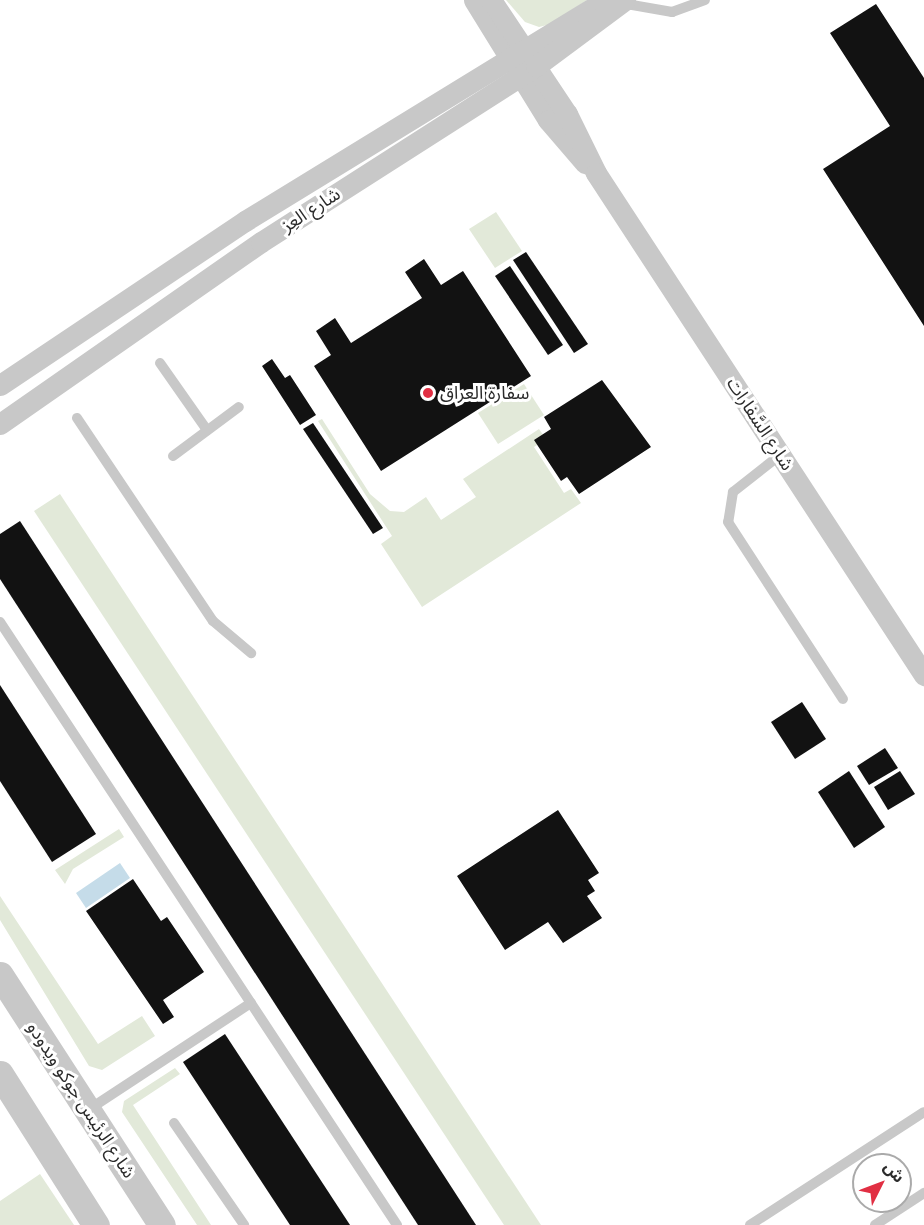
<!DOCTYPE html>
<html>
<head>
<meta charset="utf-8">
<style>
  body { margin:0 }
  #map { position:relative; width:924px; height:1225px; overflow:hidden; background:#fff; font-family:"Fira Sans","Noto Sans Arabic",sans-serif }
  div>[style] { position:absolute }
  .green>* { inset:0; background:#e2e9d9 }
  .water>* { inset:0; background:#c5dce9 }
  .building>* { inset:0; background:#121212 }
  .service>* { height:10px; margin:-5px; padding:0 5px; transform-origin:5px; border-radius:5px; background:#c8c8c8 }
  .minor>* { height:21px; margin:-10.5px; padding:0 10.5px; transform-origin:10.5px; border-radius:10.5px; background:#c8c8c8 }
  .tertiary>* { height:27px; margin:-13.5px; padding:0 13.5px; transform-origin:13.5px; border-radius:13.5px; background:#c8c8c8 }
  .dots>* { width:16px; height:16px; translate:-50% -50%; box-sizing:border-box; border:3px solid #fff; border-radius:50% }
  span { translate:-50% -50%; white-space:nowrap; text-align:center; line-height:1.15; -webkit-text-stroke:6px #fff; paint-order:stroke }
  .street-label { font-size:18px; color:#2b2b2b }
  .poi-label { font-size:18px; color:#2b2b2b }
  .left { translate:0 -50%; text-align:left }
  .north { position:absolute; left:852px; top:1153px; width:60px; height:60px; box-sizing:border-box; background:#fff; border:2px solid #aaa; border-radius:50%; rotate:48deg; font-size:16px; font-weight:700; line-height:24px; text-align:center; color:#2b2b2b }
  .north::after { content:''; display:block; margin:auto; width:21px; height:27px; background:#e12f43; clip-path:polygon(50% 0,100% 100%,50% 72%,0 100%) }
</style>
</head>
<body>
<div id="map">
  <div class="green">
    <i style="clip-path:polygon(506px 0,587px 0,551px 24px,539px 27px,525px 22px)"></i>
    <i style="clip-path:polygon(496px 212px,522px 251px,495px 268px,469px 229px)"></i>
    <i style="clip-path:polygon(524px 384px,544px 415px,498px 444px,478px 413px)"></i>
    <i style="clip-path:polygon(322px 419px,370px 494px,390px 511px,404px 512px,426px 497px,441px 520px,476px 497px,463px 479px,539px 429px,546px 439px,534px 447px,564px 493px,571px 489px,581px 503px,422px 607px,381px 544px,392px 536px,318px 421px)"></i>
    <i style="clip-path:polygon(60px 494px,541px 1225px,504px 1225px,34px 511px)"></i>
    <i style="clip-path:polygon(119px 829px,124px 837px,73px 869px,65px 884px,55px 870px)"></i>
    <i style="clip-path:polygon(0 896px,98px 1044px,142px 1016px,155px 1036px,102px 1070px,89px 1066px,0 920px)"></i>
    <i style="clip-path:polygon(175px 1068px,180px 1074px,133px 1105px,211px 1225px,197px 1225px,122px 1112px,124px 1101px)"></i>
    <i style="clip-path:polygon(40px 1174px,74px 1225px,0 1225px,0 1201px)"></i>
  </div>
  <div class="water">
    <i style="clip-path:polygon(120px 863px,130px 878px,86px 908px,76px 893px)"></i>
  </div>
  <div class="building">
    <i style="clip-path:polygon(876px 4px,924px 78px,924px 326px,823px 169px,890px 126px,830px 33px)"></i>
    <i style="clip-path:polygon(526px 252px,588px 344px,574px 353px,513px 260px)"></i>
    <i style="clip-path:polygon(424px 259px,441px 285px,463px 271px,531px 376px,381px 471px,314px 366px,331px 355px,316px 331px,335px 318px,351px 343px,422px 298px,405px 272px)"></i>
    <i style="clip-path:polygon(510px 266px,563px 345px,548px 355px,495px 276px)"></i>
    <i style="clip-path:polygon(272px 359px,285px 378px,290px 375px,316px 415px,300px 425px,262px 366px)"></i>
    <i style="clip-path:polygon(602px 380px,651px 447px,579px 494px,567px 477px,561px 481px,534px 440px,551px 429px,544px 417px)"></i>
    <i style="clip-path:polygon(313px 423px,383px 528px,373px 534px,303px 429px)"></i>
    <i style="clip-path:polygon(20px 521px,476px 1225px,418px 1225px,0 579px,0 534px)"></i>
    <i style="clip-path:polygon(0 685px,96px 834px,52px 862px,0 781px)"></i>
    <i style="clip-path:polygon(802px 702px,826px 739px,795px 759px,771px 722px)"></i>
    <i style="clip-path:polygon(885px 748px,898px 768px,869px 785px,857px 766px)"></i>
    <i style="clip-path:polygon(849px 771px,885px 827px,854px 848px,818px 792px)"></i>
    <i style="clip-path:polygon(900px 771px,915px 794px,888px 810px,874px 787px)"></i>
    <i style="clip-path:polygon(558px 810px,599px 873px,588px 880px,595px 891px,587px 896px,602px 918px,563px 943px,548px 922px,505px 950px,457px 876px)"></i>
    <i style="clip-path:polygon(133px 879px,161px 921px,167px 917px,204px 972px,163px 1000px,174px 1017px,163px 1024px,86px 911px)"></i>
    <i style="clip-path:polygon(225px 1034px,350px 1225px,290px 1225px,183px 1062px)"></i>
  </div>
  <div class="service">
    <i style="left:621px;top:3px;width:52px;rotate:10deg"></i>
    <i style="left:672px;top:12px;width:35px;rotate:-20deg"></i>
    <i style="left:160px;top:363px;width:82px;rotate:55deg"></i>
    <i style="left:77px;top:418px;width:244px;rotate:56.2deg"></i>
    <i style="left:213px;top:621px;width:50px;rotate:40.1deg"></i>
    <i style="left:780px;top:455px;width:60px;rotate:141.8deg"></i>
    <i style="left:733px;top:492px;width:30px;rotate:99deg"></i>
    <i style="left:728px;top:522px;width:211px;rotate:57deg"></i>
    <i style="left:173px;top:456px;width:82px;rotate:-36.6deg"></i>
    <i style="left:0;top:622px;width:722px;rotate:56.64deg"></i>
    <i style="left:88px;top:1110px;width:195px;rotate:-33.3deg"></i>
    <i style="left:174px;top:1123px;width:124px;rotate:55.5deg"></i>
    <i style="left:750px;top:1225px;width:207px;rotate:-33deg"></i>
    <i style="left:875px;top:1225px;width:59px;rotate:-33.1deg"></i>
  </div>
  <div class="minor">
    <i style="left:474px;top:0;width:141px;rotate:58.3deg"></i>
    <i style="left:548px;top:120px;width:57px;rotate:49.3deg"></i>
    <i style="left:491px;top:0;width:137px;rotate:56.3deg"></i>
    <i style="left:567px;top:114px;width:66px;rotate:63.8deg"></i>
    <i style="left:596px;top:173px;width:600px;rotate:56.84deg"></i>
    <i style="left:0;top:385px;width:295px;rotate:-33.8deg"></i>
    <i style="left:245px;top:221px;width:422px;rotate:-31.5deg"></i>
    <i style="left:0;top:424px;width:318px;rotate:-34.9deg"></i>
    <i style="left:261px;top:242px;width:326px;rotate:-32.6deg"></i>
    <i style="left:536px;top:66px;width:111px;rotate:-36.6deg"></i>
  </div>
  <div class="tertiary">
    <i style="left:0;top:975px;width:298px;rotate:57.1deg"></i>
    <i style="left:0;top:1074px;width:179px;rotate:57.6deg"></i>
  </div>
  <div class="dots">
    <i style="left:428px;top:393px;background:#e12f43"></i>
  </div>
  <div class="street-label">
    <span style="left:311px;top:210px;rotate:-33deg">شارع العِز</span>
    <span style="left:760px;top:424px;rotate:57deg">شارع السَّفارات</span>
    <span style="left:81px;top:1100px;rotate:57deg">شارع الرئيس جوكو ويدودو</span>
  </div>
  <div class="poi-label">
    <span class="left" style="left:440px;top:393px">سفارة العراق</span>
  </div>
  <div class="north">ش</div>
</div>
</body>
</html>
